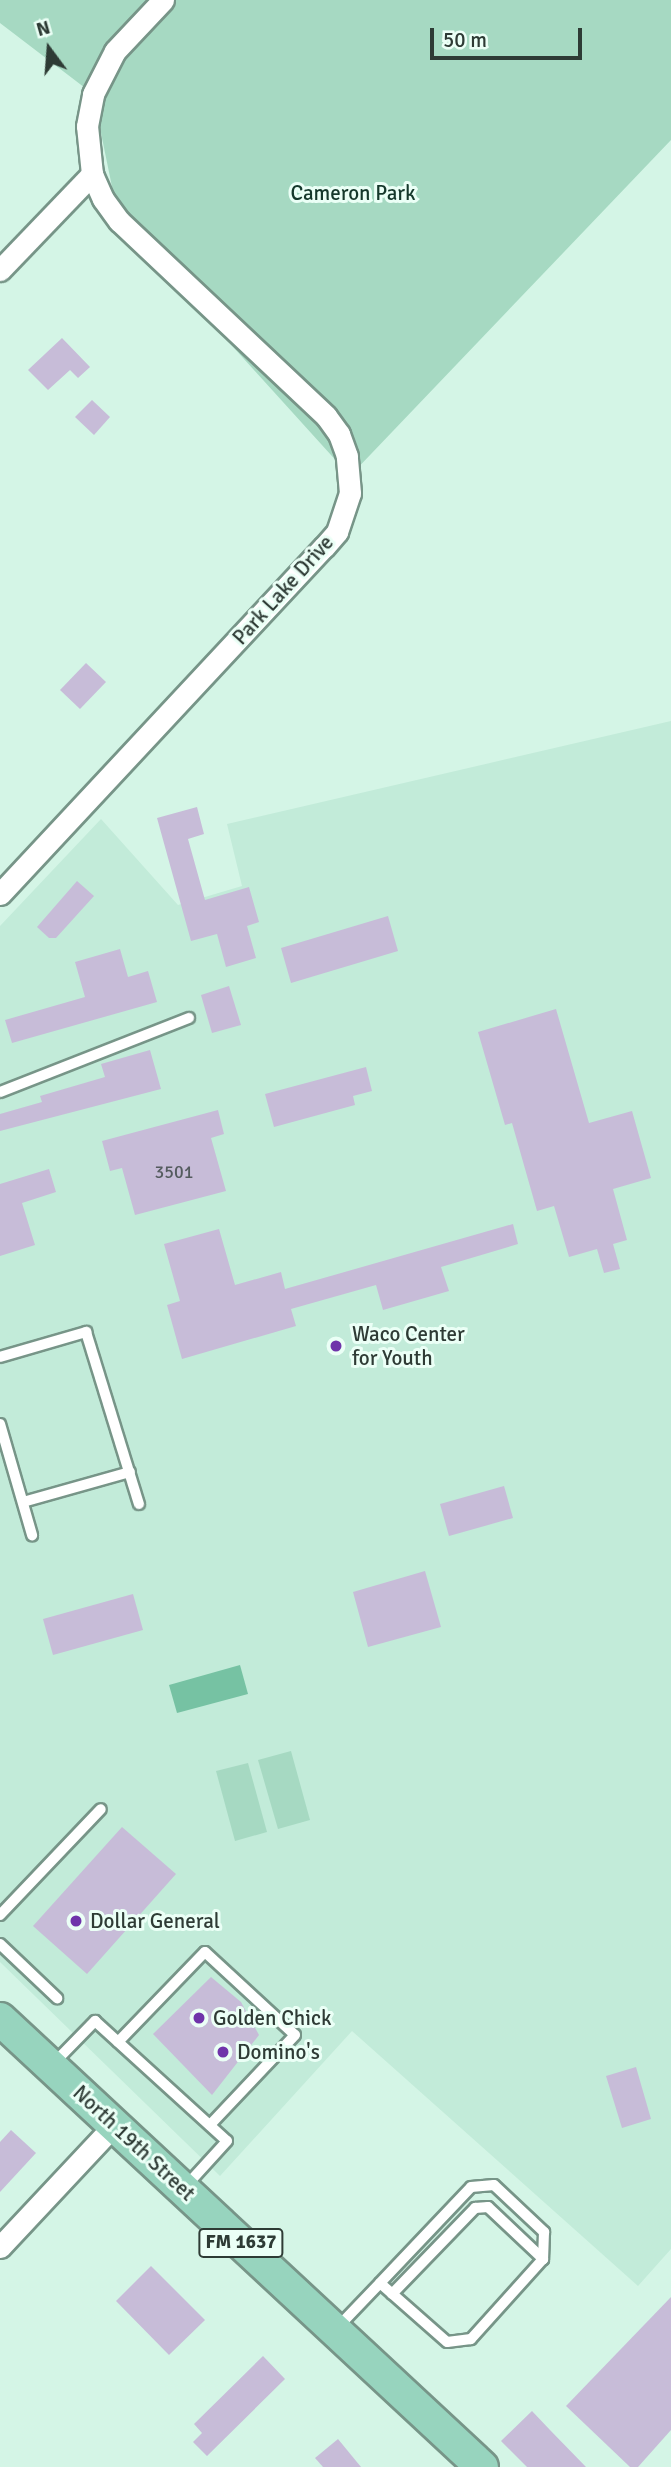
<!DOCTYPE html>
<html>
<head>
<meta charset="utf-8">
<style>
  body { margin:0 }
  #map { position:relative; width:671px; height:2467px; overflow:hidden; background:#d4f5e6; font-family:Signika,sans-serif }
  div>[style] { position:absolute }
  .built>* { inset:0; background:#c2ebd9 }
  .green>* { inset:0; background:#a6d9c2 }
  .water>* { inset:0; background:#76c2a3 }
  .building>* { inset:0; background:#c7bcd8 }
  .roads { filter:drop-shadow(2px 0 #779588) drop-shadow(-2px 0 #779588) drop-shadow(0 2px #779588) drop-shadow(0 -2px #779588) }
  .service>* { height:10px; margin:-5px; padding:0 5px; transform-origin:5px; border-radius:5px; background:#fff }
  .minor>* { height:21px; margin:-10.5px; padding:0 10.5px; transform-origin:10.5px; border-radius:10.5px; background:#fff }
  .primary>* { height:32px; margin:-16px; padding:0 16px; transform-origin:16px; border-radius:16px; background:#97d4be }
  .dots>* { width:19px; height:19px; translate:-50% -50%; box-sizing:border-box; border:4px solid #ebfff6; border-radius:50% }
  span { translate:-50% -50%; white-space:nowrap; text-align:center; line-height:1.15; -webkit-text-stroke:6px #ebfff6; paint-order:stroke }
  .number-label { font-size:18px; color:#545b5e }
  .number-label span { -webkit-text-stroke-width:0 }
  .shield-label span { padding:2px 5px; background:#ebfff6; border:2px solid; border-radius:5px; -webkit-text-stroke-width:0 }
  .shield-label { font-size:19px; color:#2e3b35; font-weight:700 }
  .park-label { font-size:21px; color:#15382b }
  .street-label { font-size:21px; color:#2e3b35 }
  .poi-label { font-size:21px; color:#2e3b35 }
  .left { translate:0 -50%; text-align:left }
  .north { position:absolute; left:14px; top:14px; width:70px; height:70px; -webkit-text-stroke:5px #ebfff6; paint-order:stroke; rotate:344deg; font-size:19px; font-weight:700; line-height:28px; text-align:center; color:#2e3b35 }
  .north::after { content:''; display:block; margin:auto; width:24px; height:32px; background:#2e3b35; clip-path:polygon(50% 0,100% 100%,50% 72%,0 100%) }
  .scale { position:absolute; left:430px; top:28px; width:152px; height:32px; box-sizing:border-box; border:4px solid #2e3b35; border-top:0; padding-left:9px; font-size:21px; line-height:24px; white-space:nowrap; color:#2e3b35; -webkit-text-stroke:5px #ebfff6; paint-order:stroke }
</style>
</head>
<body>
<div id="map">
  <div class="built">
    <i style="clip-path:polygon(671px 721px,671px 2249px,638px 2286px,352px 2031px,220px 2176px,0 1962px,0 926px,101px 819px,178px 905px,242px 886px,227px 824px)"></i>
  </div>
  <div class="green">
    <i style="clip-path:polygon(0 0,671px 0,671px 140px,350px 476px,119px 221px,93px 94px,0 23px)"></i>
    <i style="clip-path:polygon(291px 1751px,310px 1820px,278px 1829px,258px 1760px)"></i>
    <i style="clip-path:polygon(248px 1763px,267px 1832px,235px 1841px,216px 1771px)"></i>
  </div>
  <div class="water">
    <i style="clip-path:polygon(240px 1665px,248px 1694px,177px 1713px,169px 1685px)"></i>
  </div>
  <div class="building">
    <i style="clip-path:polygon(62px 338px,90px 367px,78px 378px,70px 370px,48px 390px,28px 370px)"></i>
    <i style="clip-path:polygon(92px 400px,110px 417px,94px 435px,75px 417px)"></i>
    <i style="clip-path:polygon(86px 663px,106px 682px,80px 709px,60px 690px)"></i>
    <i style="clip-path:polygon(197px 807px,204px 834px,188px 839px,205px 900px,249px 887px,259px 922px,247px 926px,256px 958px,226px 967px,217px 934px,191px 941px,157px 818px)"></i>
    <i style="clip-path:polygon(77px 881px,94px 896px,56px 938px,49px 938px,37px 927px)"></i>
    <i style="clip-path:polygon(388px 916px,398px 951px,291px 983px,281px 948px)"></i>
    <i style="clip-path:polygon(120px 949px,128px 977px,148px 971px,157px 1002px,12px 1043px,5px 1020px,85px 997px,75px 962px)"></i>
    <i style="clip-path:polygon(229px 986px,241px 1025px,212px 1033px,201px 995px)"></i>
    <i style="clip-path:polygon(556px 1009px,589px 1123px,632px 1111px,651px 1178px,613px 1189px,627px 1240px,613px 1244px,620px 1269px,604px 1273px,597px 1249px,569px 1257px,554px 1206px,537px 1211px,512px 1123px,505px 1125px,478px 1032px)"></i>
    <i style="clip-path:polygon(150px 1050px,161px 1089px,0 1131px,0 1114px,42px 1102px,40px 1096px,105px 1077px,101px 1064px)"></i>
    <i style="clip-path:polygon(366px 1067px,372px 1091px,353px 1096px,355px 1105px,274px 1127px,265px 1094px)"></i>
    <i style="clip-path:polygon(218px 1110px,224px 1134px,211px 1138px,226px 1191px,135px 1215px,122px 1168px,110px 1171px,102px 1141px)"></i>
    <i style="clip-path:polygon(49px 1169px,56px 1192px,22px 1203px,35px 1245px,0 1256px,0 1184px)"></i>
    <i style="clip-path:polygon(513px 1224px,518px 1244px,441px 1267px,449px 1291px,383px 1310px,376px 1285px,291px 1309px,296px 1326px,182px 1359px,167px 1305px,180px 1301px,164px 1244px,219px 1229px,235px 1285px,281px 1272px,285px 1289px)"></i>
    <i style="clip-path:polygon(504px 1486px,513px 1518px,449px 1536px,440px 1504px)"></i>
    <i style="clip-path:polygon(425px 1571px,441px 1627px,368px 1647px,353px 1592px)"></i>
    <i style="clip-path:polygon(133px 1594px,143px 1630px,53px 1655px,43px 1619px)"></i>
    <i style="clip-path:polygon(122px 1827px,176px 1874px,87px 1974px,33px 1926px)"></i>
    <i style="clip-path:polygon(211px 1977px,241px 2002px,259px 2035px,212px 2095px,153px 2034px)"></i>
    <i style="clip-path:polygon(636px 2067px,651px 2119px,622px 2128px,606px 2076px)"></i>
    <i style="clip-path:polygon(11px 2130px,36px 2153px,0 2192px,0 2142px)"></i>
    <i style="clip-path:polygon(151px 2266px,205px 2320px,169px 2355px,116px 2301px)"></i>
    <i style="clip-path:polygon(671px 2297px,671px 2430px,638px 2467px,630px 2467px,566px 2406px)"></i>
    <i style="clip-path:polygon(263px 2356px,285px 2379px,207px 2456px,193px 2442px,202px 2433px,194px 2424px)"></i>
    <i style="clip-path:polygon(532px 2411px,550px 2430px,586px 2467px,527px 2467px,501px 2441px)"></i>
    <i style="clip-path:polygon(338px 2439px,361px 2467px,323px 2467px,315px 2458px)"></i>
  </div>
  <div class="roads">
    <div class="service">
      <i style="left:0;top:1092px;width:203px;rotate:-21.4deg"></i>
      <i style="left:0;top:1357px;width:90px;rotate:-16.2deg"></i>
      <i style="left:86px;top:1332px;width:180px;rotate:72.9deg"></i>
      <i style="left:0;top:1424px;width:116px;rotate:73.9deg"></i>
      <i style="left:23px;top:1502px;width:111px;rotate:-15.7deg"></i>
      <i style="left:0;top:1915px;width:146px;rotate:-46.4deg"></i>
      <i style="left:0;top:1944px;width:79px;rotate:43.5deg"></i>
      <i style="left:118px;top:2042px;width:125px;rotate:-46deg"></i>
      <i style="left:205px;top:1952px;width:122px;rotate:42.7deg"></i>
      <i style="left:295px;top:2035px;width:124px;rotate:133.4deg"></i>
      <i style="left:54px;top:2063px;width:59px;rotate:-45.7deg"></i>
      <i style="left:95px;top:2021px;width:178px;rotate:42.3deg"></i>
      <i style="left:227px;top:2141px;width:62px;rotate:132.4deg"></i>
      <i style="left:392px;top:2294px;width:120px;rotate:-46deg"></i>
      <i style="left:475px;top:2208px;width:13px;rotate:-4deg"></i>
      <i style="left:488px;top:2207px;width:76px;rotate:43.4deg"></i>
      <i style="left:337px;top:2328px;width:62px;rotate:-46.3deg"></i>
      <i style="left:380px;top:2283px;width:132px;rotate:-46.5deg"></i>
      <i style="left:471px;top:2187px;width:23px;rotate:-5deg"></i>
      <i style="left:494px;top:2185px;width:69px;rotate:43.2deg"></i>
      <i style="left:544px;top:2232px;width:27px;rotate:92deg"></i>
      <i style="left:543px;top:2259px;width:108px;rotate:132deg"></i>
      <i style="left:471px;top:2339px;width:24px;rotate:173deg"></i>
      <i style="left:447px;top:2342px;width:89px;rotate:-138.6deg"></i>
    </div>
    <div class="minor">
      <i style="left:0;top:270px;width:133px;rotate:-46.2deg"></i>
      <i style="left:0;top:894px;width:475px;rotate:-47deg"></i>
      <i style="left:324px;top:547px;width:20px;rotate:-49deg"></i>
      <i style="left:337px;top:532px;width:41px;rotate:-71.6deg"></i>
      <i style="left:350px;top:493px;width:37px;rotate:-95deg"></i>
      <i style="left:347px;top:456px;width:23px;rotate:-110deg"></i>
      <i style="left:339px;top:434px;width:22px;rotate:-126deg"></i>
      <i style="left:326px;top:416px;width:284px;rotate:-136.7deg"></i>
      <i style="left:119px;top:221px;width:27px;rotate:-126deg"></i>
      <i style="left:103px;top:199px;width:27px;rotate:-114deg"></i>
      <i style="left:92px;top:174px;width:48px;rotate:-95.9deg"></i>
      <i style="left:87px;top:126px;width:33px;rotate:-79deg"></i>
      <i style="left:93px;top:94px;width:48px;rotate:-62.9deg"></i>
      <i style="left:115px;top:51px;width:70px;rotate:-46.7deg"></i>
      <i style="left:0;top:2247px;width:167px;rotate:-46.9deg"></i>
    </div>
    <div class="primary">
      <i style="left:0;top:2019px;width:658px;rotate:42.91deg"></i>
    </div>
  </div>
  <div class="dots">
    <i style="left:336px;top:1346px;background:#6f34aa"></i>
    <i style="left:76px;top:1921px;background:#6f34aa"></i>
    <i style="left:199px;top:2018px;background:#6f34aa"></i>
    <i style="left:223px;top:2052px;background:#6f34aa"></i>
  </div>
  <div class="number-label">
    <span style="left:174px;top:1172px">3501</span>
  </div>
  <div class="shield-label">
    <span style="left:241px;top:2243px">FM 1637</span>
  </div>
  <div class="park-label">
    <span style="left:353px;top:193px">Cameron Park</span>
  </div>
  <div class="street-label">
    <span style="left:283px;top:590px;rotate:-48deg">Park Lake Drive</span>
    <span style="left:134px;top:2143px;rotate:43deg">North 19th Street</span>
  </div>
  <div class="poi-label">
    <span class="left" style="left:352px;top:1346px">Waco Center<br>for Youth</span>
    <span class="left" style="left:90px;top:1921px">Dollar General</span>
    <span class="left" style="left:213px;top:2018px">Golden Chick</span>
    <span class="left" style="left:237px;top:2052px">Domino's</span>
  </div>
  <div class="north">N</div>
  <div class="scale">50 m</div>
</div>
</body>
</html>
